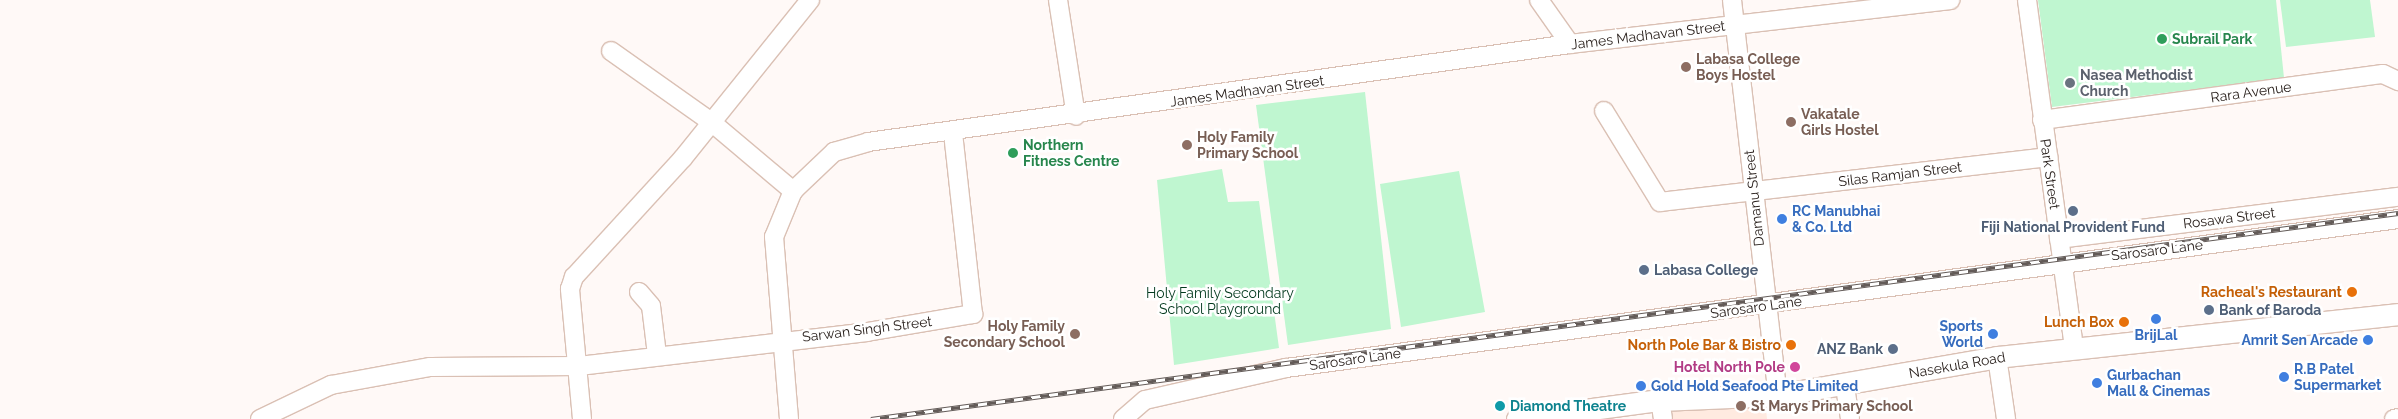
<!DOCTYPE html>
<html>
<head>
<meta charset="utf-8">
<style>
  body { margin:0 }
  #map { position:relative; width:2398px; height:419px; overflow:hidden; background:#fff9f7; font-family:Raleway,sans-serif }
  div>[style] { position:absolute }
  .built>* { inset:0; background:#ffeae0 }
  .green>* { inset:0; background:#bff6d0 }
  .roads { filter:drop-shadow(1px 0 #dac0b4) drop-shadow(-1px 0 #dac0b4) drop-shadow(0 1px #dac0b4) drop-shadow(0 -1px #dac0b4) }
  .minor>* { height:18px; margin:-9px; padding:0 9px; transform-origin:9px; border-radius:9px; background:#fff }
  .major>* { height:21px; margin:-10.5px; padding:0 10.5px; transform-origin:10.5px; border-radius:10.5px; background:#fff }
  .rail>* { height:5px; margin-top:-2.5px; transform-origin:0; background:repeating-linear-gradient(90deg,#fff 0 9px,#635b58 0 18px); box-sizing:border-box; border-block:1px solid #635b58 }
  .dots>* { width:14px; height:14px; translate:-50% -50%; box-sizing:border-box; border:2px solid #fff; border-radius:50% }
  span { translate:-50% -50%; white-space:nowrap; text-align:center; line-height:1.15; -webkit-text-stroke:5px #fff; paint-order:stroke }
  .street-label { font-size:14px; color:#251c18 }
  .leisure-label { font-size:14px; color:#27864d; font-weight:700 }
  .left { translate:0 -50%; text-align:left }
  .education-label { font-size:14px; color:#785e54; font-weight:700 }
  .right { translate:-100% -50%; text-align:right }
  .worship-label { font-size:14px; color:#5b616d; font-weight:700 }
  .shop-label { font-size:14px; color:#366cbe; font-weight:700 }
  .service-label { font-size:14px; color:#4e5e75; font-weight:700 }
  .food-label { font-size:14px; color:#c56008; font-weight:700 }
  .park-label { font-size:14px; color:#02391d }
  .hotel-label { font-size:14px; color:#b23c85; font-weight:700 }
  .culture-label { font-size:14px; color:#0d838f; font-weight:700 }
</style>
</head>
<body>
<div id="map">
  <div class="built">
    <i style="clip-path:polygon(1765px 400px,1767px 419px,1668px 419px,1667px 412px)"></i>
  </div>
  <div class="green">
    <i style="clip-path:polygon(2038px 0,2276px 0,2284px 78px,2052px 107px)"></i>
    <i style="clip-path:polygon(2280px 0,2370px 0,2375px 37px,2286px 47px)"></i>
    <i style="clip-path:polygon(1365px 92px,1391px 329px,1288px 345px,1256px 105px)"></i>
    <i style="clip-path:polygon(1222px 169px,1228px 202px,1259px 201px,1279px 348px,1174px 365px,1157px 180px)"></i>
    <i style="clip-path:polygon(1459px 171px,1485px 312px,1401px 327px,1380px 184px)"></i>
  </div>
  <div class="roads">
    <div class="minor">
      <i style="left:1058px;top:0;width:117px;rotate:81.2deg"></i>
      <i style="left:1539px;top:0;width:54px;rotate:54.8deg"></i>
      <i style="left:1732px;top:0;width:398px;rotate:83.4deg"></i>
      <i style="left:2027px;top:0;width:351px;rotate:82.3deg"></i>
      <i style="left:611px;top:51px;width:121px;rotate:35.3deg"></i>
      <i style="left:710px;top:121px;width:109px;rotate:40.1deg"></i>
      <i style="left:1604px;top:111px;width:107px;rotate:58.4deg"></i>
      <i style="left:1660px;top:202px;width:391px;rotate:-6.6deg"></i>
      <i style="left:2042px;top:120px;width:344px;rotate:-7.7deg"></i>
      <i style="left:2383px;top:74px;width:17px;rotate:25deg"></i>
      <i style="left:2059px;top:239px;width:342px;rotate:-7.1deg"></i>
      <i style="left:639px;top:292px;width:18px;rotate:49deg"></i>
      <i style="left:651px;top:306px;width:49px;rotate:83deg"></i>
      <i style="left:1997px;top:357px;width:63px;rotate:81.7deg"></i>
      <i style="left:1845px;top:387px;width:32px;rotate:81deg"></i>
      <i style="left:1660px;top:400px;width:19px;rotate:81deg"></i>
      <i style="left:260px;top:419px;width:79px;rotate:-25.6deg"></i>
      <i style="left:331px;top:385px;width:101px;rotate:-10.3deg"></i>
      <i style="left:430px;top:367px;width:149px;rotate:-0.4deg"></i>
      <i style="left:579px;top:366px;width:290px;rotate:-6.7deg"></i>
      <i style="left:867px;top:332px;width:108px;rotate:-9.6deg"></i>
      <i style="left:973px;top:314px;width:183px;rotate:-96.3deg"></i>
      <i style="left:582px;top:419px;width:131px;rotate:-95.3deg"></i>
      <i style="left:570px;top:289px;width:13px;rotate:-72deg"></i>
      <i style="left:574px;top:277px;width:161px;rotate:-47.5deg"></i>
      <i style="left:683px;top:158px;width:203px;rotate:-51.2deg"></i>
      <i style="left:789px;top:419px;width:183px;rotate:-94.7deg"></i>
      <i style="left:774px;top:237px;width:50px;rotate:-67.6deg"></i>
      <i style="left:793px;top:191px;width:57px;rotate:-43.6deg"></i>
      <i style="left:834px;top:152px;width:35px;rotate:-16deg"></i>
      <i style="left:868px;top:142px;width:709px;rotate:-7.95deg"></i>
      <i style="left:1570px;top:44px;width:383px;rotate:-6.6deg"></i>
      <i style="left:1123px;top:419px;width:29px;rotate:-41deg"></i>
      <i style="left:1145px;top:400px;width:145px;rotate:-12.8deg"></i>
      <i style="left:1286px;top:368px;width:1122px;rotate:-7.63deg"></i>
      <i style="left:2394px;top:419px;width:4px;rotate:-14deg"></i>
    </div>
    <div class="major">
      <i style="left:1517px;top:419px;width:144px;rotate:-7.6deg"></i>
      <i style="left:1660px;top:400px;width:118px;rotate:-2.4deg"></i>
      <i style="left:1778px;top:395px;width:222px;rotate:-9.8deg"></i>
      <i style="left:1997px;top:357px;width:403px;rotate:-6.1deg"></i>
    </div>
  </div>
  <div class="rail">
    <i style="left:871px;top:419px;width:1541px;rotate:-7.68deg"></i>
  </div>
  <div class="dots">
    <i style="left:2162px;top:39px;background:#2e9e5b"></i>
    <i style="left:1686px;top:67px;background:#8d6e63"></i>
    <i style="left:2070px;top:83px;background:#6b7280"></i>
    <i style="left:1791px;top:122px;background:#8d6e63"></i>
    <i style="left:1187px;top:145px;background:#8d6e63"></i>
    <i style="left:1013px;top:153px;background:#2e9e5b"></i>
    <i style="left:2073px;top:211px;background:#5c6f8a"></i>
    <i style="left:1782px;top:219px;background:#3f7fe0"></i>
    <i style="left:1644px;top:270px;background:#5c6f8a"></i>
    <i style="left:2352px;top:292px;background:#e8710a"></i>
    <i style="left:2209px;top:310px;background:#5c6f8a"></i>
    <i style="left:2156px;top:319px;background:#3f7fe0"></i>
    <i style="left:2124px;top:322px;background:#e8710a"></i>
    <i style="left:1075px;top:334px;background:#8d6e63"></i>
    <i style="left:1993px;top:334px;background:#3f7fe0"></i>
    <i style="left:2368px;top:340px;background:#3f7fe0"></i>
    <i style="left:1791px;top:345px;background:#e8710a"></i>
    <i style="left:1893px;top:349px;background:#5c6f8a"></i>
    <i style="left:1795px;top:367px;background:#d1479c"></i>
    <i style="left:2284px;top:377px;background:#3f7fe0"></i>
    <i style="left:2097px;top:383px;background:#3f7fe0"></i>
    <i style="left:1641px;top:386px;background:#3f7fe0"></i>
    <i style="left:1500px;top:406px;background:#0f9aa8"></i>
    <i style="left:1741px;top:406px;background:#8d6e63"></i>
  </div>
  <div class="street-label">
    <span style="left:1648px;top:35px;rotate:-7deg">James Madhavan Street</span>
    <span style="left:1247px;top:91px;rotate:-8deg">James Madhavan Street</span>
    <span style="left:2251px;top:92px;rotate:-8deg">Rara Avenue</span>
    <span style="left:1900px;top:174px;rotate:-7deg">Silas Ramjan Street</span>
    <span style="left:2050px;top:174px;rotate:82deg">Park Street</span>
    <span style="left:1754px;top:198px;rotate:-96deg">Damanu Street</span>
    <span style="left:2229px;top:218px;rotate:-7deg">Rosawa Street</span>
    <span style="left:2157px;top:250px;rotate:-7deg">Sarosaro Lane</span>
    <span style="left:1756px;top:307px;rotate:-8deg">Sarosaro Lane</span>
    <span style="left:867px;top:329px;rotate:-7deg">Sarwan Singh Street</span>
    <span style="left:1355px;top:359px;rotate:-8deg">Sarosaro Lane</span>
    <span style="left:1957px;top:365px;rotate:-10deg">Nasekula Road</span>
  </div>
  <div class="leisure-label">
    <span class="left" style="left:2172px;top:39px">Subrail Park</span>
    <span class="left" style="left:1023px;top:153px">Northern<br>Fitness Centre</span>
  </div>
  <div class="education-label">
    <span class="left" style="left:1696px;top:67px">Labasa College<br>Boys Hostel</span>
    <span class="left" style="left:1801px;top:122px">Vakatale<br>Girls Hostel</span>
    <span class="left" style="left:1197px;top:145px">Holy Family<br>Primary School</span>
    <span class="right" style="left:1065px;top:334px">Holy Family<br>Secondary School</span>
    <span class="left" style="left:1751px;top:406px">St Marys Primary School</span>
  </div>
  <div class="worship-label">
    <span class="left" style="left:2080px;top:83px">Nasea Methodist<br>Church</span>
  </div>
  <div class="shop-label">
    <span class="left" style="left:1792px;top:219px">RC Manubhai<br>&amp; Co. Ltd</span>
    <span class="right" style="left:1983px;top:334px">Sports<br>World</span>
    <span style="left:2156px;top:335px">BrijLal</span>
    <span class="right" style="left:2358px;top:340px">Amrit Sen Arcade</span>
    <span class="left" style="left:2294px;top:377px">R.B Patel<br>Supermarket</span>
    <span class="left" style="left:2107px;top:383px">Gurbachan<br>Mall &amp; Cinemas</span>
    <span class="left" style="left:1651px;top:386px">Gold Hold Seafood Pte Limited</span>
  </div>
  <div class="service-label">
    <span style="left:2073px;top:227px">Fiji National Provident Fund</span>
    <span class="left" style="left:1654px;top:270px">Labasa College</span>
    <span class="left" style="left:2219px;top:310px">Bank of Baroda</span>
    <span class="right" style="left:1883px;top:349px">ANZ Bank</span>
  </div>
  <div class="food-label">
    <span class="right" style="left:2342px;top:292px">Racheal's Restaurant</span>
    <span class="right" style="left:2114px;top:322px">Lunch Box</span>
    <span class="right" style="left:1781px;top:345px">North Pole Bar &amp; Bistro</span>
  </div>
  <div class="park-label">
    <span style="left:1220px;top:301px">Holy Family Secondary<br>School Playground</span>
  </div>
  <div class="hotel-label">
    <span class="right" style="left:1785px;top:367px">Hotel North Pole</span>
  </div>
  <div class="culture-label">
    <span class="left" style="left:1510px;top:406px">Diamond Theatre</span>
  </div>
</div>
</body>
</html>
